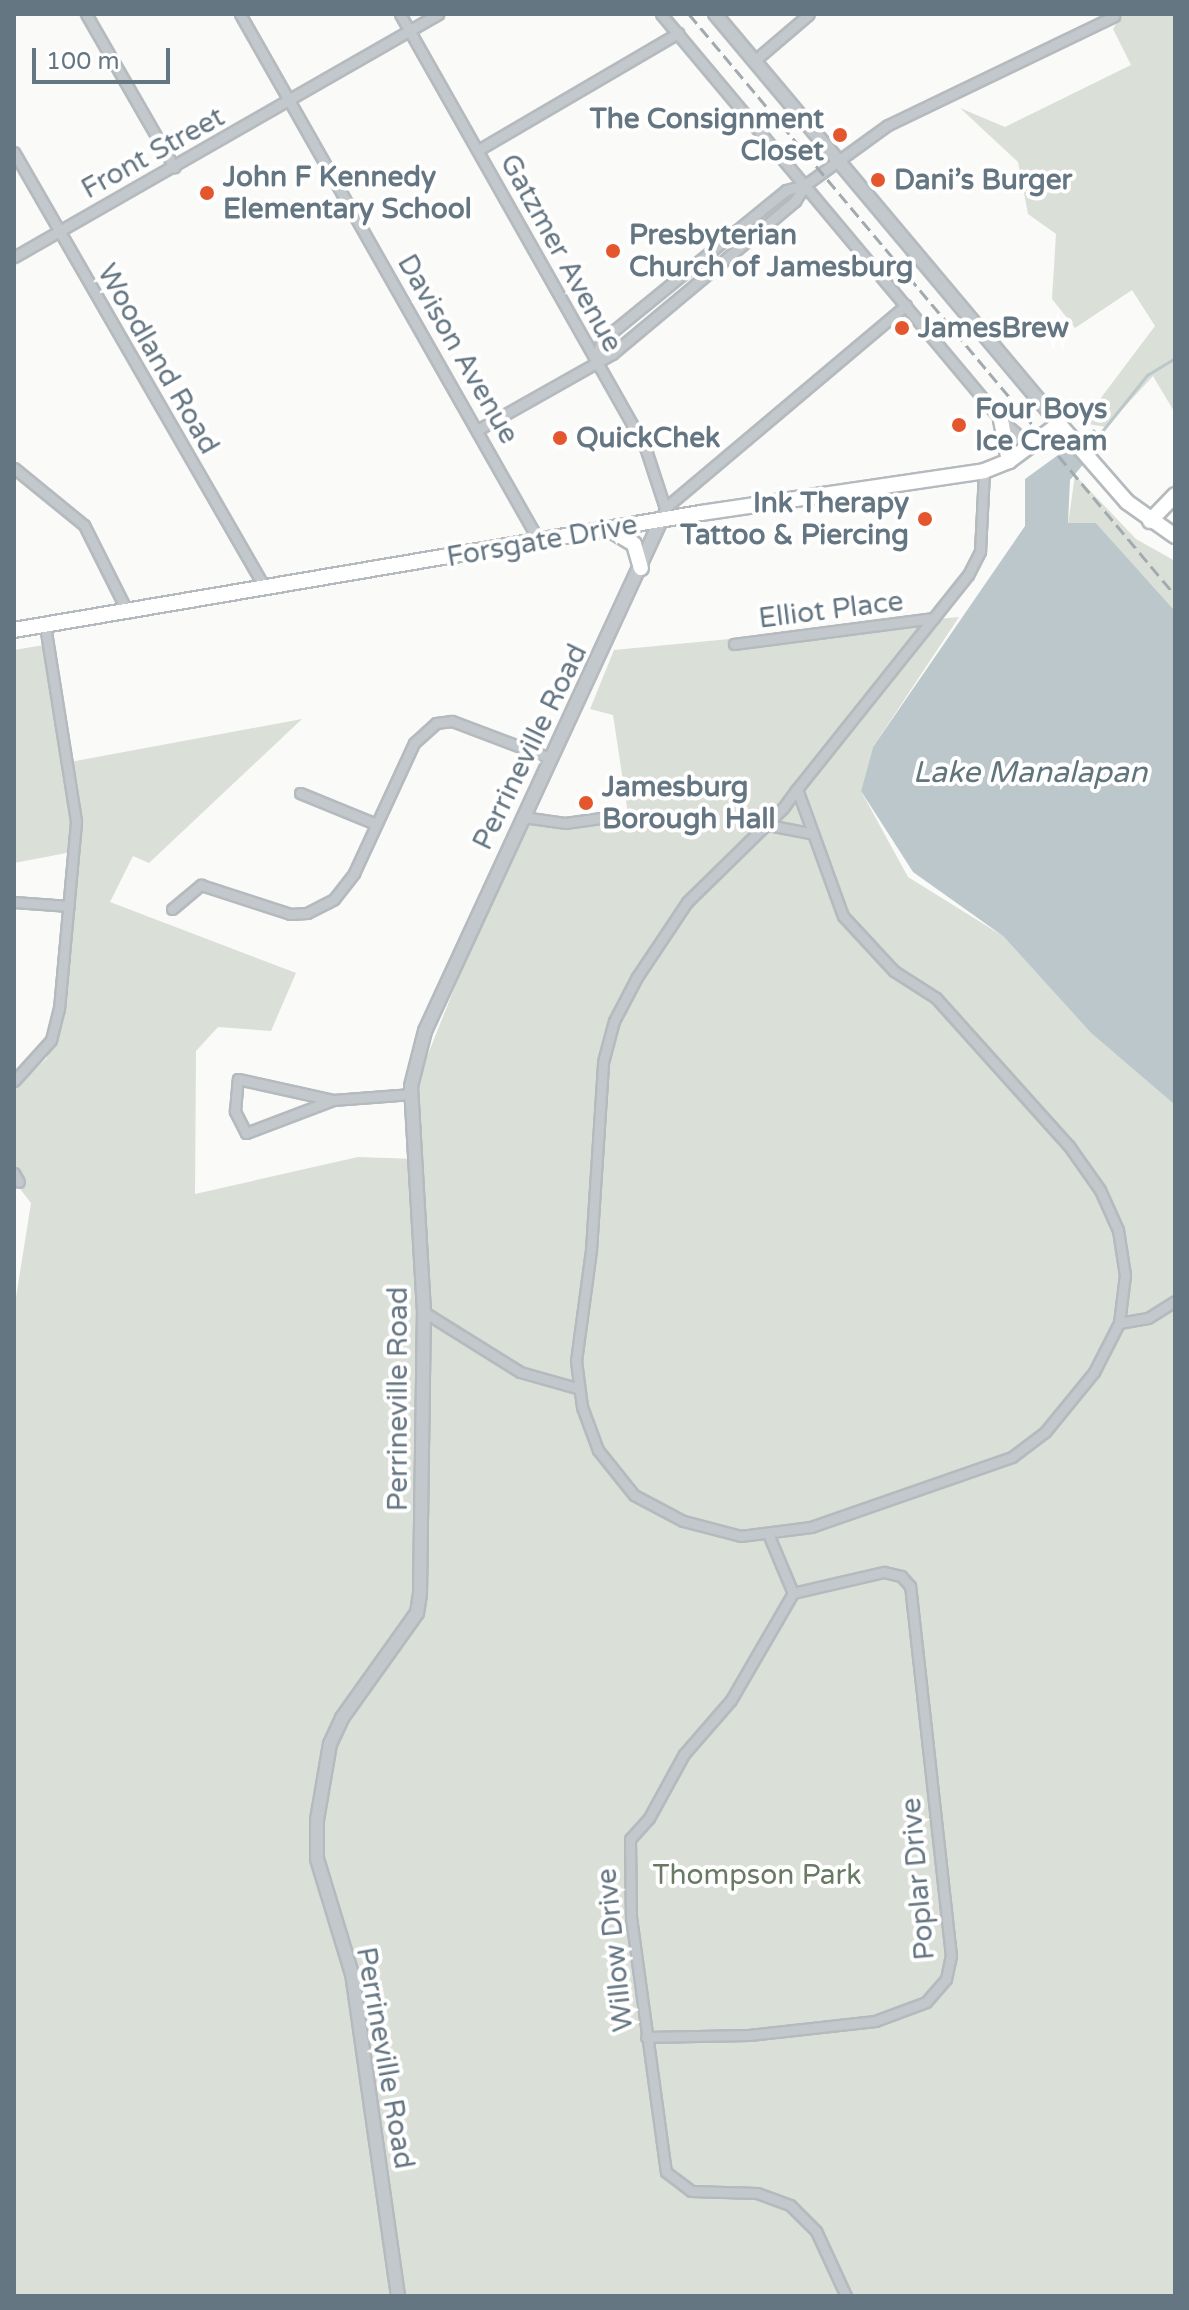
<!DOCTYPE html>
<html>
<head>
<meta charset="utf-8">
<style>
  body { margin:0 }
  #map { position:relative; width:1189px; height:2310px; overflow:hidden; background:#fafaf8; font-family:"Varela Round",sans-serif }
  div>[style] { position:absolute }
  .green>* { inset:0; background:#dadfd7 }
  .water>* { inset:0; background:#bbc7cb }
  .stream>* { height:3px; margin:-1.5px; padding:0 1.5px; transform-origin:1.5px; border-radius:1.5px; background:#bbc7cb }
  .roads { filter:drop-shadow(2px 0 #b5babe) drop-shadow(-2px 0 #b5babe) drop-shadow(0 2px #b5babe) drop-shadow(0 -2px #b5babe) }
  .minor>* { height:9px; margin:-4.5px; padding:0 4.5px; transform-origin:4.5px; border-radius:4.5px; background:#c3c8cc }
  .tertiary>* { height:12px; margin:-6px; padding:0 6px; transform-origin:6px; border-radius:6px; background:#c3c8cc }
  .primary>* { height:14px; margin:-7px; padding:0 7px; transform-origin:7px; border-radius:7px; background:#fff }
  .rail>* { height:3px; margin-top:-1.5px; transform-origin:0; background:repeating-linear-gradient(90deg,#a2aab0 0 12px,transparent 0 18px) }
  .dots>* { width:22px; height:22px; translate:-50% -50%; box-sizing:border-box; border:4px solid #fff; border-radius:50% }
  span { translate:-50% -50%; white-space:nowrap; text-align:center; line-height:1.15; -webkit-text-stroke:8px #fff; paint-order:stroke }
  .poi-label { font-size:28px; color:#657683; font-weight:700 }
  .right { translate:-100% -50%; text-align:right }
  .left { translate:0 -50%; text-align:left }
  .street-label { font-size:28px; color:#657683 }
  .park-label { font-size:28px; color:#687a64 }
  .water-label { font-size:30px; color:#60757c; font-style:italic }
  .frame { position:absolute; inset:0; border:16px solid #657683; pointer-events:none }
  .scale { position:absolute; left:32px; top:48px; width:138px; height:36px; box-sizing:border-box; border:4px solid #657683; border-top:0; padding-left:10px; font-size:24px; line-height:28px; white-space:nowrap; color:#657683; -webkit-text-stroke:6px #fff; paint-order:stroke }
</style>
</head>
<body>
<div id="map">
  <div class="green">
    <i style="clip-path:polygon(1122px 14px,1175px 14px,1175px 413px,1153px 376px,1106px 427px,1082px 423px,1155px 326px,1132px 290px,1075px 328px,1052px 299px,1056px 234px,1028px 214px,1018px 162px,960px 108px,1005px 127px,1131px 65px,1113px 29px)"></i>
    <i style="clip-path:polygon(1075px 475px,1136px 539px,1175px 561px,1175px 611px,1096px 523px,1068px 524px)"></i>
    <i style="clip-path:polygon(959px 617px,873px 747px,861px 791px,908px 877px,1003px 936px,1091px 1033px,1175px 1105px,1175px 2296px,14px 2296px,14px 1310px,31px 1203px,14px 1181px,14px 1090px,47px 1058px,77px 851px,14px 863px,14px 650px,50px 644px,70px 762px,302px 719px,149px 863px,133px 856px,110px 902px,296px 973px,271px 1031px,218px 1027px,196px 1051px,195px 1194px,358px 1157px,415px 1159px,412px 1094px,523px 817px,630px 827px,613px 715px,590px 709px,614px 650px)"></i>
  </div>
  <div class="water">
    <i style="clip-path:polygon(1094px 429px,1104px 440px,1070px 480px,1068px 523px,1096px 523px,1175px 611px,1175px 1105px,1091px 1033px,1003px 936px,913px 872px,861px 791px,873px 747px,1025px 526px,1025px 479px)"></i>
  </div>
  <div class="stream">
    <i style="left:1099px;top:435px;width:77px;rotate:-51.3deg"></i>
    <i style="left:1147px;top:375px;width:33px;rotate:-31deg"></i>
  </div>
  <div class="roads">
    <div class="minor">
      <i style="left:86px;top:14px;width:177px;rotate:60.1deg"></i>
      <i style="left:240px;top:14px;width:606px;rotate:60.43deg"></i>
      <i style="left:400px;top:14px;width:498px;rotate:60.5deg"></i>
      <i style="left:645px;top:447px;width:64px;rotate:71.8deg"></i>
      <i style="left:665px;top:508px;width:13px;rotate:108deg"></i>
      <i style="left:661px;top:14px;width:530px;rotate:50.06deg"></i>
      <i style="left:1001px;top:420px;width:38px;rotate:41deg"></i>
      <i style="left:754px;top:61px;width:72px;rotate:-40.5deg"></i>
      <i style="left:478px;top:150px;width:232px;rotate:-30.3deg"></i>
      <i style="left:14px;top:152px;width:503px;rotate:60.07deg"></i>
      <i style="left:14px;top:257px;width:489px;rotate:-29.8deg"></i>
      <i style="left:596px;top:360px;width:20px;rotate:-75deg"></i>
      <i style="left:601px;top:341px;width:239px;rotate:-39.2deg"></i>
      <i style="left:786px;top:190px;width:20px;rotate:-15deg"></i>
      <i style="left:805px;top:185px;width:102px;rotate:-35.9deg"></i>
      <i style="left:888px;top:125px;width:251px;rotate:-25.7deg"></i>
      <i style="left:479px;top:429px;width:153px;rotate:-29.4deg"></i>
      <i style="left:612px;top:354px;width:239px;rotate:-39.9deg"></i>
      <i style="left:795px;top:201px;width:19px;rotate:-58deg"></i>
      <i style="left:14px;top:468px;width:90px;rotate:39.2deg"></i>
      <i style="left:84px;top:525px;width:98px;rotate:63.4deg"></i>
      <i style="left:665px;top:508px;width:315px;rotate:-40.1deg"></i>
      <i style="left:734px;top:644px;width:201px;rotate:-7.4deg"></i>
      <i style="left:797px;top:789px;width:135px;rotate:70.1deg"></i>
      <i style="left:843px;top:916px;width:75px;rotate:47.2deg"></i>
      <i style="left:894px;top:971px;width:50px;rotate:32.7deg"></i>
      <i style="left:936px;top:998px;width:199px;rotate:48.1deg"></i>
      <i style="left:1069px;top:1146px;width:54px;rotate:54.8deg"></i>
      <i style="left:1100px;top:1190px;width:44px;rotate:65.8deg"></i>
      <i style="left:1118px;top:1230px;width:46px;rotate:81.2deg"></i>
      <i style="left:1125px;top:1275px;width:48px;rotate:97.1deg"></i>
      <i style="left:1119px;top:1323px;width:55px;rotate:117deg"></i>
      <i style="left:1094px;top:1372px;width:77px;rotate:129.2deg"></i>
      <i style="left:1045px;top:1432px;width:41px;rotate:142.9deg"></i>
      <i style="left:1012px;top:1457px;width:213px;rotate:160.8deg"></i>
      <i style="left:811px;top:1527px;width:71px;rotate:172.7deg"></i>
      <i style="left:741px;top:1536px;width:60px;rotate:-165.5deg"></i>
      <i style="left:683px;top:1521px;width:55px;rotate:-152deg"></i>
      <i style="left:634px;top:1495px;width:58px;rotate:-128.7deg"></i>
      <i style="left:598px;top:1450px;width:46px;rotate:-110.4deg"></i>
      <i style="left:582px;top:1407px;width:46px;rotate:-97.4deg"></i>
      <i style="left:576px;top:1361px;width:112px;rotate:-82.3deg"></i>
      <i style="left:591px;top:1250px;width:188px;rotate:-86.3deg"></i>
      <i style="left:603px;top:1062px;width:42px;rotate:-75deg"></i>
      <i style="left:614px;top:1021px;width:50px;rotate:-62.4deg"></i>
      <i style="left:637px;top:977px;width:90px;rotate:-56.3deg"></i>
      <i style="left:687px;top:902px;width:134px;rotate:-44.4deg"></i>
      <i style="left:783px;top:808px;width:24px;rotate:-54deg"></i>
      <i style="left:797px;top:789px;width:274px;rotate:-51.4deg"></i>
      <i style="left:968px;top:575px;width:27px;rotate:-63deg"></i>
      <i style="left:980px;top:551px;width:80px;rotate:-87.1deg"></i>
      <i style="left:300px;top:793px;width:82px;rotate:22.2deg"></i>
      <i style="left:523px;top:817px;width:42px;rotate:8.1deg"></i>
      <i style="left:565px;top:823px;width:51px;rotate:-7.8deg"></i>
      <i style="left:768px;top:825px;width:43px;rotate:10.8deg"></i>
      <i style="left:14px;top:902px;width:55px;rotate:4.2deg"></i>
      <i style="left:172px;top:909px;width:38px;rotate:-40deg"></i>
      <i style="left:201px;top:885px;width:94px;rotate:18deg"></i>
      <i style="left:290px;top:914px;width:17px;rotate:-3deg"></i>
      <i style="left:307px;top:913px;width:30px;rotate:-27deg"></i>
      <i style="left:334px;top:899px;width:33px;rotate:-52deg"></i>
      <i style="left:354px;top:873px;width:143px;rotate:-65.2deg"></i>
      <i style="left:414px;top:743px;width:30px;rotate:-42deg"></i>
      <i style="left:436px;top:723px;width:16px;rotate:-7deg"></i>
      <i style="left:452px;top:721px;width:105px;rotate:20.7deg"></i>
      <i style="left:14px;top:1081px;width:55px;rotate:-47.9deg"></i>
      <i style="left:51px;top:1040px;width:32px;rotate:-76deg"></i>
      <i style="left:59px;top:1009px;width:189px;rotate:-84.8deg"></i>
      <i style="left:76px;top:821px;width:198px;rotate:-99deg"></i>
      <i style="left:333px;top:1100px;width:93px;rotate:159.2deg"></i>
      <i style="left:246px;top:1133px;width:25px;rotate:-117deg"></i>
      <i style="left:235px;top:1111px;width:32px;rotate:-85deg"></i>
      <i style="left:238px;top:1079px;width:97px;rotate:12.5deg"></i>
      <i style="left:333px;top:1100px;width:79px;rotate:-4.3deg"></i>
      <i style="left:14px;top:1173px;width:10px;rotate:61deg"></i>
      <i style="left:424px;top:1312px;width:113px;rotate:32deg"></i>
      <i style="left:520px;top:1372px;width:59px;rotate:15.7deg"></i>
      <i style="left:1119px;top:1323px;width:29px;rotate:-10deg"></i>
      <i style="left:1148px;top:1318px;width:32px;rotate:-32deg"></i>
      <i style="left:769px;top:1536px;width:62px;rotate:67.2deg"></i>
      <i style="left:793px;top:1593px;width:124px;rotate:120.1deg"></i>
      <i style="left:731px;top:1700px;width:72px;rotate:131deg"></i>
      <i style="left:684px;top:1754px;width:73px;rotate:118.7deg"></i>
      <i style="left:649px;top:1818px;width:28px;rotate:132deg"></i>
      <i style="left:630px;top:1839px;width:78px;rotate:89.3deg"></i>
      <i style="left:631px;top:1917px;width:257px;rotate:82.2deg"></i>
      <i style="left:666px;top:2172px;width:31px;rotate:37deg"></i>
      <i style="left:691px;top:2191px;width:66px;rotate:1.7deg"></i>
      <i style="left:757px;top:2193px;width:35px;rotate:20deg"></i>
      <i style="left:790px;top:2205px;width:37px;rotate:45deg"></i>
      <i style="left:816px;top:2231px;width:72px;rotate:65.2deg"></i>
      <i style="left:646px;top:2037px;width:103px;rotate:-1.1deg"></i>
      <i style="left:749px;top:2035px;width:127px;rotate:-6.3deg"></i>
      <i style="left:875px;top:2021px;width:54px;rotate:-20.4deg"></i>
      <i style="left:926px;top:2002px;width:30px;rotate:-49deg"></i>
      <i style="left:946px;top:1979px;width:24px;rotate:-78deg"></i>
      <i style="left:951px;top:1956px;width:372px;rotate:-96.3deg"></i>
      <i style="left:910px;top:1586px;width:13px;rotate:-132deg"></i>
      <i style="left:901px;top:1576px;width:17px;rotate:-167deg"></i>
      <i style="left:884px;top:1572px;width:93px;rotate:167deg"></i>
    </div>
    <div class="tertiary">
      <i style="left:715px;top:14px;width:535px;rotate:50deg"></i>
      <i style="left:398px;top:2296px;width:325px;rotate:-98.1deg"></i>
      <i style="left:352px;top:1974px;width:120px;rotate:-106.9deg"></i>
      <i style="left:317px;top:1859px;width:39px;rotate:-90deg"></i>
      <i style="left:317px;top:1820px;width:77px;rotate:-80.3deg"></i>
      <i style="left:330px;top:1744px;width:29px;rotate:-65deg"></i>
      <i style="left:342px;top:1718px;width:129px;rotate:-54.5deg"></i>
      <i style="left:417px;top:1613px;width:19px;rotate:-81deg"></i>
      <i style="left:420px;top:1594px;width:282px;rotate:-89.2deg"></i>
      <i style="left:424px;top:1312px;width:226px;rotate:-93.3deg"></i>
      <i style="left:411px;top:1086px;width:57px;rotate:-75.7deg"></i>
      <i style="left:425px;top:1031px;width:563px;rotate:-65.21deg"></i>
    </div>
    <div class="primary">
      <i style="left:1001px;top:420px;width:42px;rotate:79deg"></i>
      <i style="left:1150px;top:521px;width:36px;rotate:-46deg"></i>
      <i style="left:609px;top:529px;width:29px;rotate:31deg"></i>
      <i style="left:634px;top:544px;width:25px;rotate:74deg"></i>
      <i style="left:14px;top:630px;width:697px;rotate:-9.67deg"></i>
      <i style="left:701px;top:513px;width:286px;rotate:-8.4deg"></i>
      <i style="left:984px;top:471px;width:27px;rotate:-22deg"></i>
      <i style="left:1009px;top:461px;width:62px;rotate:-36.5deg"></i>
      <i style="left:1059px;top:424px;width:103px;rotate:48.9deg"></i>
      <i style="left:1127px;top:502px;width:59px;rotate:35.3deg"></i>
    </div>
  </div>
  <div class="rail">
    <i style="left:689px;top:14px;width:757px;rotate:50.09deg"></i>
  </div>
  <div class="dots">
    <i style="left:840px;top:135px;background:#e4572e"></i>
    <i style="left:878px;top:180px;background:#e4572e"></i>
    <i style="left:207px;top:193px;background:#e4572e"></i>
    <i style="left:613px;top:251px;background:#e4572e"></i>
    <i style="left:902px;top:328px;background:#e4572e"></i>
    <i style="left:959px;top:425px;background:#e4572e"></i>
    <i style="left:560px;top:438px;background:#e4572e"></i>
    <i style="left:925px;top:519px;background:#e4572e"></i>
    <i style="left:586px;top:803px;background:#e4572e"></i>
  </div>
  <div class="poi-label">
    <span class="right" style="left:824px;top:135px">The Consignment<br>Closet</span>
    <span class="left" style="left:223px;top:193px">John F Kennedy<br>Elementary School</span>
    <span class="left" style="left:894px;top:180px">Dani’s Burger</span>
    <span class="left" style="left:629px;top:251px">Presbyterian<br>Church of Jamesburg</span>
    <span class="left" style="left:918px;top:328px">JamesBrew</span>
    <span class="left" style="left:975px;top:425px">Four Boys<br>Ice Cream</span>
    <span class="left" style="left:576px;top:438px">QuickChek</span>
    <span class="right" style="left:909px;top:519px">Ink Therapy<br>Tattoo &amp; Piercing</span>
    <span class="left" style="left:602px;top:803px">Jamesburg<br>Borough Hall</span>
  </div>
  <div class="street-label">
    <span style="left:153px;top:153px;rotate:-29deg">Front Street</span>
    <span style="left:561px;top:253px;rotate:61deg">Gatzmer Avenue</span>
    <span style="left:458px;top:349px;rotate:60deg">Davison Avenue</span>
    <span style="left:158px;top:359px;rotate:60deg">Woodland Road</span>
    <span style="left:542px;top:541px;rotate:-10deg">Forsgate Drive</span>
    <span style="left:831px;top:610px;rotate:-7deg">Elliot Place</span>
    <span style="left:530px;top:747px;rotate:-64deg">Perrineville Road</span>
    <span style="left:398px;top:1399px;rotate:-90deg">Perrineville Road</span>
    <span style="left:918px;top:1879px;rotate:-95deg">Poplar Drive</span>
    <span style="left:615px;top:1950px;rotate:-96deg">Willow Drive</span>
    <span style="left:385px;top:2058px;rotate:80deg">Perrineville Road</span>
  </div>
  <div class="park-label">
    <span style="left:757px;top:1875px">Thompson Park</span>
  </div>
  <div class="water-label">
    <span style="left:1030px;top:773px">Lake Manalapan</span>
  </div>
  <div class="frame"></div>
  <div class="scale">100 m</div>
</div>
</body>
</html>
